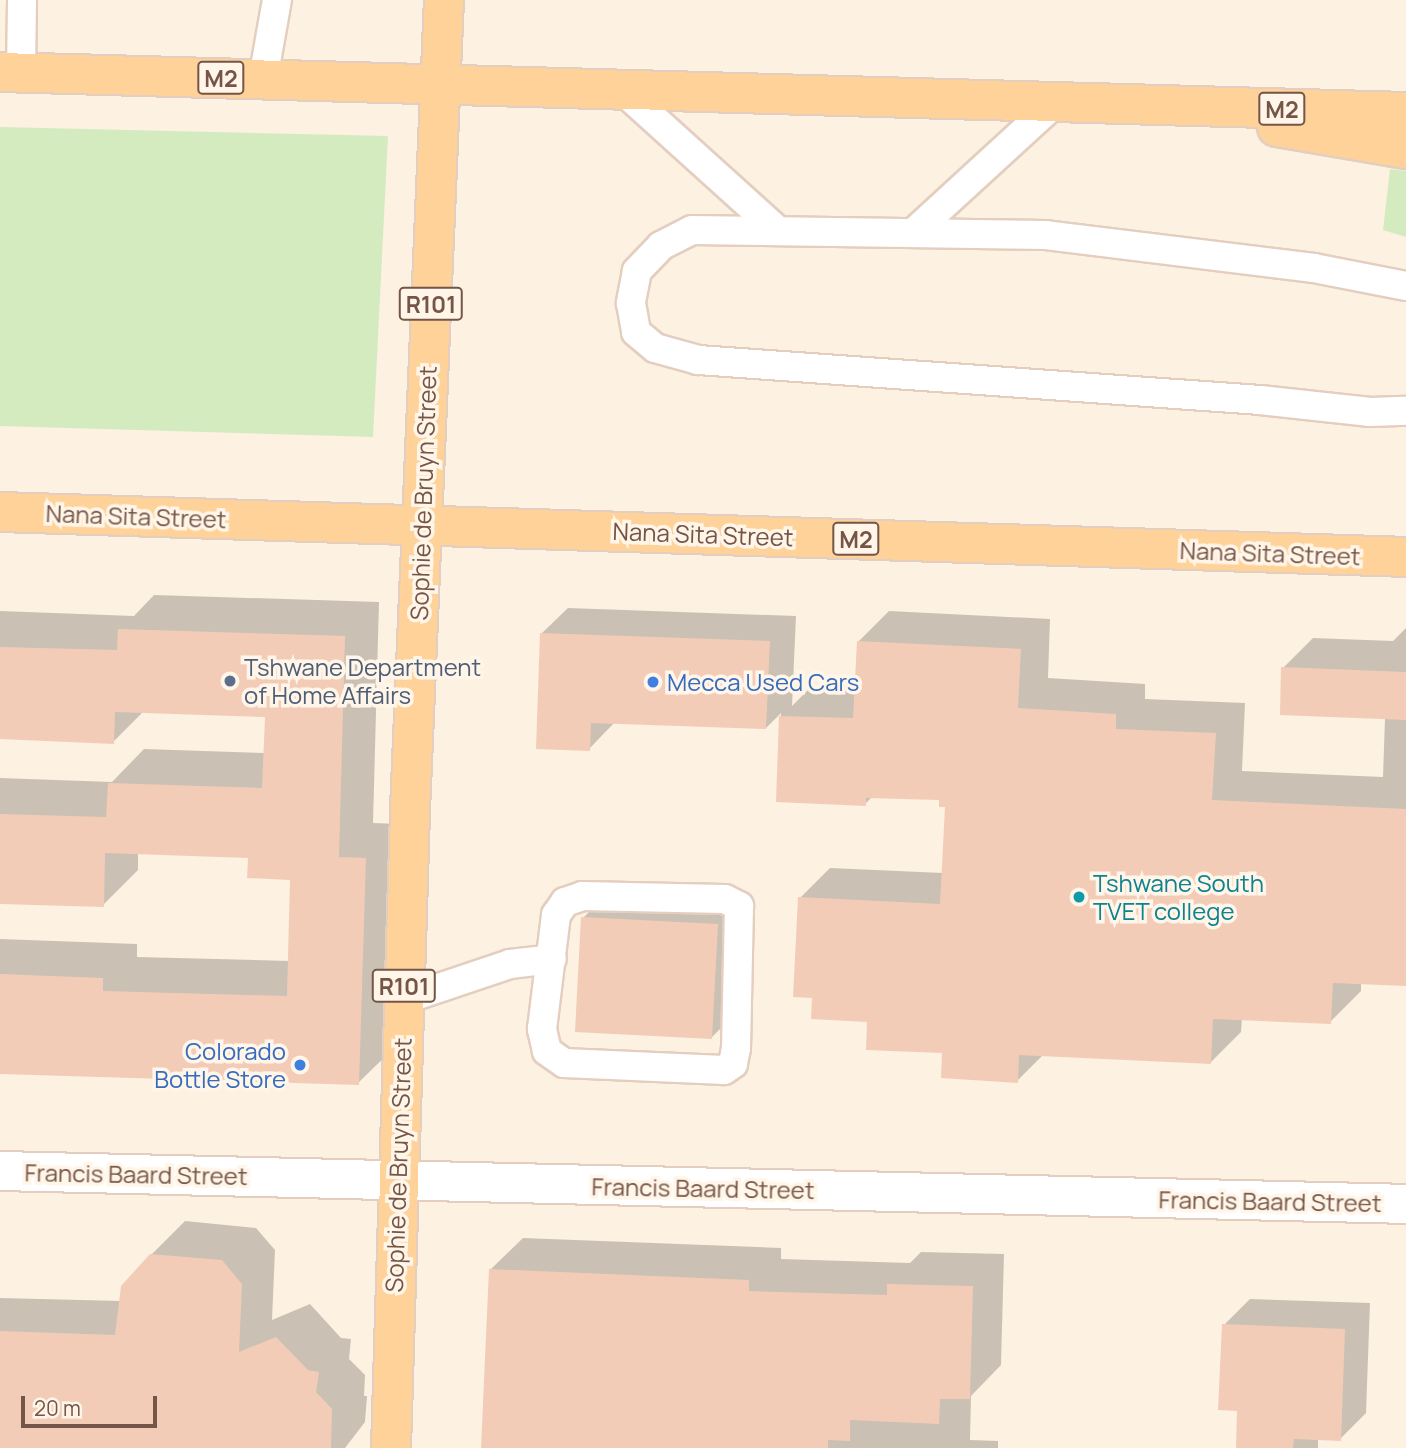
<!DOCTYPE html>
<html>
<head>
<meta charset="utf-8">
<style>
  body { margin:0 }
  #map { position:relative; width:1406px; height:1448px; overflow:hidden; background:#fdf1e1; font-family:Manrope,sans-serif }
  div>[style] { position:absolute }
  .green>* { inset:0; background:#d4ebc0 }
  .shadow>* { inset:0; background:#0003 }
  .building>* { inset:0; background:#f3ccb8 }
  .roads { filter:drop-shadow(2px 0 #e3cec0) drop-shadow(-2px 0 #e3cec0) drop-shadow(0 2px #e3cec0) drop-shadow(0 -2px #e3cec0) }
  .lane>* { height:28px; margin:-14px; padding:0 14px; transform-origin:14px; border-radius:14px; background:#fff }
  .secondary>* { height:38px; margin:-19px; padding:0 19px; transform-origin:19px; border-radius:19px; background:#fff }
  .primary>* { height:38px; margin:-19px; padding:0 19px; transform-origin:19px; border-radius:19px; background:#fed298 }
  .dots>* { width:19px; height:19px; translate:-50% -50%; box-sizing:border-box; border:4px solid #fff5e8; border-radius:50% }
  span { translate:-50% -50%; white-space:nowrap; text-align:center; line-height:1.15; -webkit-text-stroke:7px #fff5e8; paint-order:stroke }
  .shield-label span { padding:2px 5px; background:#fff5e8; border:2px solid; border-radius:5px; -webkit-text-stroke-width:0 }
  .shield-label { font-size:23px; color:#755547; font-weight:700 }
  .street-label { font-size:24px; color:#755547 }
  .service-label { font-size:24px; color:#4e5e75 }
  .left { translate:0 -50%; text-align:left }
  .shop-label { font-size:24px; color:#366cbe }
  .right { translate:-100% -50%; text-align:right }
  .culture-label { font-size:24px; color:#0d838f }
  .scale { position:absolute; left:21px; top:1396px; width:136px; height:32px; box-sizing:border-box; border:4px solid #755547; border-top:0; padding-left:9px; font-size:21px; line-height:24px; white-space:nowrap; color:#755547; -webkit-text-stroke:5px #fff5e8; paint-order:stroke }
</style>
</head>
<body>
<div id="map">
  <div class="green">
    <i style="clip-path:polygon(0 127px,388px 136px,373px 437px,0 426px)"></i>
    <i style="clip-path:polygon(1390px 169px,1406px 171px,1406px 237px,1383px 230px)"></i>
  </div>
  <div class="shadow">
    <i style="clip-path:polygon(154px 595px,379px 602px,373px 823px,401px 824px,394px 1048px,358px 1083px,0 1072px,0 939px,137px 944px,137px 957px,290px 961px,292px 878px,250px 856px,138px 853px,138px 870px,103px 905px,0 902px,0 778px,112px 782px,144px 749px,265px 753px,267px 715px,144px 711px,113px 742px,0 738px,0 611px,134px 616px)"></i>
    <i style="clip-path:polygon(568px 608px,796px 616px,792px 706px,811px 687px,856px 688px,858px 642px,889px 611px,1050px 619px,1048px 678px,1145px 684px,1145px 699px,1245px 703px,1242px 771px,1383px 777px,1385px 718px,1283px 668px,1313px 638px,1393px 641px,1406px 628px,1406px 984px,1361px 982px,1361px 991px,1330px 1022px,1242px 1018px,1241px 1032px,1211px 1062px,1044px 1054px,1017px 1081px,813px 996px,800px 898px,830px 868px,943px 873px,947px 806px,941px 799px,872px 797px,865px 804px,778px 801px,781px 713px,766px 728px,615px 722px,589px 749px,541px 634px)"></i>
    <i style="clip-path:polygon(609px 892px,744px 899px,738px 1011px,712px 1037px,583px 918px)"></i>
    <i style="clip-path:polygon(185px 1221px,256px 1228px,275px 1250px,272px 1320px,310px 1304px,341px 1338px,351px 1339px,349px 1359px,365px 1375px,364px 1396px,367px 1396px,365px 1422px,345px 1448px,0 1448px,0 1298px,121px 1301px,151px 1255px)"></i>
    <i style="clip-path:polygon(523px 1238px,781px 1248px,781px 1259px,910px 1263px,921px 1252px,1004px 1254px,1001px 1365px,971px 1396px,970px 1440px,998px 1441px,998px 1448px,483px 1448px,490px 1270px)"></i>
    <i style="clip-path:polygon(1250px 1299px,1370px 1303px,1366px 1413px,1340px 1439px,1318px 1438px,1318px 1448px,1237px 1448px,1239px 1409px,1224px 1325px)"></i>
  </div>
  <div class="building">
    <i style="clip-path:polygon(118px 629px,345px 636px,339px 857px,366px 858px,359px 1085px,0 1074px,0 974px,103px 978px,103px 991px,287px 996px,290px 880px,247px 878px,248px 858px,105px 853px,104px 907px,0 904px,0 814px,106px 817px,108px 783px,262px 788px,265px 717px,115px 712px,114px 744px,0 739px,0 647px,117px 650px)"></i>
    <i style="clip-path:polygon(540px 633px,770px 641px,766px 729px,591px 723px,590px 751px,536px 749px)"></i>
    <i style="clip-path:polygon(857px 641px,1021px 649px,1018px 708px,1116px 714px,1116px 729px,1216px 733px,1212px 800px,1406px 809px,1406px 986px,1333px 983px,1331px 1024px,1213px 1019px,1211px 1064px,1019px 1055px,1018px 1083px,941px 1078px,942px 1053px,866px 1050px,867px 1022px,811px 1019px,812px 998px,793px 997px,798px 897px,940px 904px,945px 807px,939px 807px,939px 800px,866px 798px,866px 806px,776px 802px,779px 716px,853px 718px)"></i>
    <i style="clip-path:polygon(1281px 667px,1406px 672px,1406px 720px,1280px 715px)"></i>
    <i style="clip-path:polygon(581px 917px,718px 924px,712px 1039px,575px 1032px)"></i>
    <i style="clip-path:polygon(150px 1254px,222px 1260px,242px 1284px,239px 1352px,276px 1337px,308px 1370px,319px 1372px,316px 1392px,332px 1409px,331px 1448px,0 1448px,0 1331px,115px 1335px,121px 1286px)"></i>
    <i style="clip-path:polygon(489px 1269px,749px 1280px,749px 1291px,887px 1295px,887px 1284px,973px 1286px,970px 1399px,940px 1399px,939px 1424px,850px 1420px,850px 1441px,828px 1440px,828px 1448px,481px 1448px)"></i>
    <i style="clip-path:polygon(1222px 1324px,1345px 1329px,1341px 1441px,1294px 1439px,1293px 1448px,1236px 1448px,1237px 1411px,1218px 1410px)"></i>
  </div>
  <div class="roads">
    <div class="lane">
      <i style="left:21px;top:73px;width:73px;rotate:-89.2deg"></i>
      <i style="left:263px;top:79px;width:80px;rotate:-80deg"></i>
      <i style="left:621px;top:89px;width:210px;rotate:42.1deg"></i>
      <i style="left:914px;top:232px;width:193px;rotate:-42.5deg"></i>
      <i style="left:1406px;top:286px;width:94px;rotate:-168.9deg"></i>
      <i style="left:1314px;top:268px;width:270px;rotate:-173deg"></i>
      <i style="left:1046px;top:235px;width:354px;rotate:-179.2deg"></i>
      <i style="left:692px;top:230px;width:35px;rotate:153deg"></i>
      <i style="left:661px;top:246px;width:35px;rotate:134deg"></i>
      <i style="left:637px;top:271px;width:33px;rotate:101deg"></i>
      <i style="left:631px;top:303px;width:29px;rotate:80deg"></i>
      <i style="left:636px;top:332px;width:25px;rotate:40deg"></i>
      <i style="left:655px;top:348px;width:45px;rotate:15.6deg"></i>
      <i style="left:698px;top:360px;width:563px;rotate:4.07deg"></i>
      <i style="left:1260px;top:400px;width:111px;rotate:6.2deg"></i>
      <i style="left:1370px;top:412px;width:36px;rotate:-2deg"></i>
      <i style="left:582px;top:896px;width:143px;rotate:1.2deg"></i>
      <i style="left:725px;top:899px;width:16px;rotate:27deg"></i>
      <i style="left:739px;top:906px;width:142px;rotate:91.2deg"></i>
      <i style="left:736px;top:1048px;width:16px;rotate:101deg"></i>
      <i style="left:733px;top:1064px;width:11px;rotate:146deg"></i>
      <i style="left:724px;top:1070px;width:160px;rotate:-177.5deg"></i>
      <i style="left:564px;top:1063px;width:21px;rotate:-145deg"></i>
      <i style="left:547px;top:1051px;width:23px;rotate:-103deg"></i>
      <i style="left:542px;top:1029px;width:115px;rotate:-83deg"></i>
      <i style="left:556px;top:915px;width:16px;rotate:-55deg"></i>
      <i style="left:565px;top:902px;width:18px;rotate:-19deg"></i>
      <i style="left:403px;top:1000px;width:113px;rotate:-18.6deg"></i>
      <i style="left:510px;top:964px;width:42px;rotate:-6.8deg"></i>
    </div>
    <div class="secondary">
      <i style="left:0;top:1171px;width:1406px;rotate:1.34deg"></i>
    </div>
    <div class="primary">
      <i style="left:0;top:72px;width:1407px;rotate:1.63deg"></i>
      <i style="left:1277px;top:127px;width:131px;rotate:9.7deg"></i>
      <i style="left:0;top:512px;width:1407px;rotate:1.83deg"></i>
      <i style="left:391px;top:1448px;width:638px;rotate:-88.29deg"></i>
      <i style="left:410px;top:810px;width:811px;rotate:-87.6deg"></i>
    </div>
  </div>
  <div class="dots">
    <i style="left:230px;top:681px;background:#5c6f8a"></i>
    <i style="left:653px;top:682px;background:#3f7fe0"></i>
    <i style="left:1079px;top:897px;background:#0f9aa8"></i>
    <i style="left:300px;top:1065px;background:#3f7fe0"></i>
  </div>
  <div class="shield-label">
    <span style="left:221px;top:78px">M2</span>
    <span style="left:1282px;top:109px">M2</span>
    <span style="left:431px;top:304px">R101</span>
    <span style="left:856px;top:539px">M2</span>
    <span style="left:404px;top:986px">R101</span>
  </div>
  <div class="street-label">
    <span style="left:423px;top:493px;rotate:-88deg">Sophie de Bruyn Street</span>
    <span style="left:136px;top:516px;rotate:2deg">Nana Sita Street</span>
    <span style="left:703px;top:534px;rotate:2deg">Nana Sita Street</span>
    <span style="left:1270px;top:553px;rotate:2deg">Nana Sita Street</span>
    <span style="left:398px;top:1165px;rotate:-88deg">Sophie de Bruyn Street</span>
    <span style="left:136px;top:1174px;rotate:1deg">Francis Baard Street</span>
    <span style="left:703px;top:1188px;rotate:1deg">Francis Baard Street</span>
    <span style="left:1270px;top:1201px;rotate:1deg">Francis Baard Street</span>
  </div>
  <div class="service-label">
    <span class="left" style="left:244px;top:681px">Tshwane Department<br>of Home Affairs</span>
  </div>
  <div class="shop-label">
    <span class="left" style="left:667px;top:682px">Mecca Used Cars</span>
    <span class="right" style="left:286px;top:1065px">Colorado<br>Bottle Store</span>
  </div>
  <div class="culture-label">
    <span class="left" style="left:1093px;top:897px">Tshwane South<br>TVET college</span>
  </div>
  <div class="scale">20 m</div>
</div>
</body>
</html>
